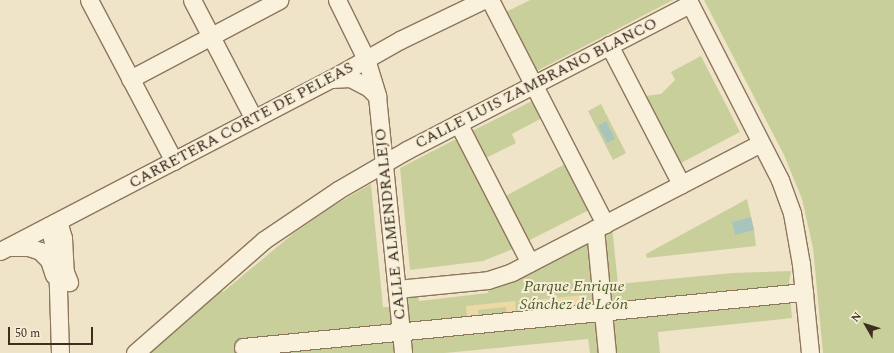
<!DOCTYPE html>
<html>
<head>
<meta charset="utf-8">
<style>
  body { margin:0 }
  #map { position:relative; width:894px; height:353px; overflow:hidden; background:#f0e4c8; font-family:Spectral,serif }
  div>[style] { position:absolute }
  .green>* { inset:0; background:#c9cf9b }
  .sand>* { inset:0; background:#ecd9a5 }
  .water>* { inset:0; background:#a9c4bc }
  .roads { filter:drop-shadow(1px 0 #8d765c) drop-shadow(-1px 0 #8d765c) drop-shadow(0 1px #8d765c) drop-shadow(0 -1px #8d765c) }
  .minor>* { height:17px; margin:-8.5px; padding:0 8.5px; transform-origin:8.5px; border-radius:8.5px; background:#faf1dc }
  span { translate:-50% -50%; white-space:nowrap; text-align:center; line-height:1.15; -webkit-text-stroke:4px #f7eed8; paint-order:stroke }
  .street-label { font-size:16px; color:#3d2e20 }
  .park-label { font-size:16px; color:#4d5a26; font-style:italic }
  .north { position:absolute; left:846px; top:305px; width:40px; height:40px; -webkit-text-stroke:3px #f7eed8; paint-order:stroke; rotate:309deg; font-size:11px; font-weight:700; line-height:16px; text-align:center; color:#3d2e20 }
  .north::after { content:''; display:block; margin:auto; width:14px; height:18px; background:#3d2e20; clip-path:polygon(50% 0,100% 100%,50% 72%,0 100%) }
  .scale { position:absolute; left:8px; top:327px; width:85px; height:18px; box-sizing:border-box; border:2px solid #3d2e20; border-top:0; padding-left:5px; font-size:12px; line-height:14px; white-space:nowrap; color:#3d2e20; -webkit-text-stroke:3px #f7eed8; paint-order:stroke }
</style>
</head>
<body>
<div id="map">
  <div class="green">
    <i style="clip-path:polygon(530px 0,673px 0,537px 71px,506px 12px)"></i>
    <i style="clip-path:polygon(704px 0,894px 0,894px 353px,823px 353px,813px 248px,802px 199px,784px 155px)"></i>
    <i style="clip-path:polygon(701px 56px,740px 132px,679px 164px,645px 96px,661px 94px,675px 80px,671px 72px)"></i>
    <i style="clip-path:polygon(532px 101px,542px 118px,512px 134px,516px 143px,486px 158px,472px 131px)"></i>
    <i style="clip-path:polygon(601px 104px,626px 153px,613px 160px,588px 111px)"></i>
    <i style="clip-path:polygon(456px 139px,513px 249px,483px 261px,410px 270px,400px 168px)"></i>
    <i style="clip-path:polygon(565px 164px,589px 210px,528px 241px,504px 197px)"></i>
    <i style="clip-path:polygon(371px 184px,383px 307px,393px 307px,397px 353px,143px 353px,218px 287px,223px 292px,294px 233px,333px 206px)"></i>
    <i style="clip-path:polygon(747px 199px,754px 230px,756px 246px,647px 258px,646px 254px)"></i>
    <i style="clip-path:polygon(612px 226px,618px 284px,732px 273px,791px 271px,789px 283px,792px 318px,658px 332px,660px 353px,590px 353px,588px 339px,445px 353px,409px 353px,405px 296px,418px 293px,419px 301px,488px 293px,487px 285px)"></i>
  </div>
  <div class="sand">
    <i style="clip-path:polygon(evenodd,584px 295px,587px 323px,537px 328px,534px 300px,584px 295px,573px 302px,574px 315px,549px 317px,548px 304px,573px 302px)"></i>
    <i style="clip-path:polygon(evenodd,515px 301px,518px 330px,469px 335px,466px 306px,515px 301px,506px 307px,507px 321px,479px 324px,478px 310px,506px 307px)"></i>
  </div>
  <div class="water">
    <i style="clip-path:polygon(606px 121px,615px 139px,607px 143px,598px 126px)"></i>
    <i style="clip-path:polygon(751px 217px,754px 230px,735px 235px,732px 222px)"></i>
  </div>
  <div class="roads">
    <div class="minor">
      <i style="left:89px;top:0;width:182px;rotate:62.2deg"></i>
      <i style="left:192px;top:0;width:134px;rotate:62.5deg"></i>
      <i style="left:337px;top:0;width:66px;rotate:63.8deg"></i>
      <i style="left:366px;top:59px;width:39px;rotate:73deg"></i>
      <i style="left:377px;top:96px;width:258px;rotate:84.2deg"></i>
      <i style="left:490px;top:0;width:252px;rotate:62.8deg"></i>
      <i style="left:688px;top:0;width:202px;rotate:62.9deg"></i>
      <i style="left:780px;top:180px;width:35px;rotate:70deg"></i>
      <i style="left:792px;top:213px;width:52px;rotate:80deg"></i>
      <i style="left:801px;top:264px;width:89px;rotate:84.2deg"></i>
      <i style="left:609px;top:45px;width:157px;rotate:62.6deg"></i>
      <i style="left:130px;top:79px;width:169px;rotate:-27.9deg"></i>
      <i style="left:331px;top:79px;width:19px;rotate:-3deg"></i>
      <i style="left:350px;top:78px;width:20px;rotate:27deg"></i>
      <i style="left:368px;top:87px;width:13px;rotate:45deg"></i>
      <i style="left:458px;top:123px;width:157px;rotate:62.8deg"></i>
      <i style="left:595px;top:229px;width:125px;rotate:84.5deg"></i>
      <i style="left:10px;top:247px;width:18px"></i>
      <i style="left:28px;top:247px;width:13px;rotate:18deg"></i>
      <i style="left:40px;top:251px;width:13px;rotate:45deg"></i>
      <i style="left:49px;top:260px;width:16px;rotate:72deg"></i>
      <i style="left:0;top:251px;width:373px;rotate:-27.5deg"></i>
      <i style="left:331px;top:79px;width:79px;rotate:-29.5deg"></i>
      <i style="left:400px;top:40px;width:92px;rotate:-25.7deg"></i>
      <i style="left:397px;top:289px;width:91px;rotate:-5.6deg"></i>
      <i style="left:488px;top:280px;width:25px;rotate:-18deg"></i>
      <i style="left:512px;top:272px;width:280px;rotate:-27.4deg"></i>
      <i style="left:243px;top:347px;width:564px;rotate:-5.6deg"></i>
      <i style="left:60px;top:353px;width:93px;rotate:-91.8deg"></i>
      <i style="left:57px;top:260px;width:35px;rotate:-103deg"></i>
      <i style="left:49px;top:226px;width:7px;rotate:-27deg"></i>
      <i style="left:55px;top:223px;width:7px;rotate:45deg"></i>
      <i style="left:60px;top:228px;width:10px;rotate:73deg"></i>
      <i style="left:63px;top:238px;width:34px;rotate:87deg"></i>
      <i style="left:65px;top:272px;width:11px;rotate:68deg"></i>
      <i style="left:135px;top:353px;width:171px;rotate:-41.2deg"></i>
      <i style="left:264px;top:240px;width:89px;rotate:-34deg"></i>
      <i style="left:338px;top:190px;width:80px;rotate:-30.1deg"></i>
      <i style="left:407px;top:150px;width:318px;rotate:-27.3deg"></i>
    </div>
  </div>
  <div class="street-label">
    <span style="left:536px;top:83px;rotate:-27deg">CALLE LUIS ZAMBRANO BLANCO</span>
    <span style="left:241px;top:125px;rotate:-28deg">CARRETERA CORTE DE PELEAS</span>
    <span style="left:390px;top:224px;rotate:-96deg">CALLE ALMENDRALEJO</span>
  </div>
  <div class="park-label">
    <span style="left:574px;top:295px">Parque Enrique<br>Sánchez de León</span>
  </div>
  <div class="north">N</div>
  <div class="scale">50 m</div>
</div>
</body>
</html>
